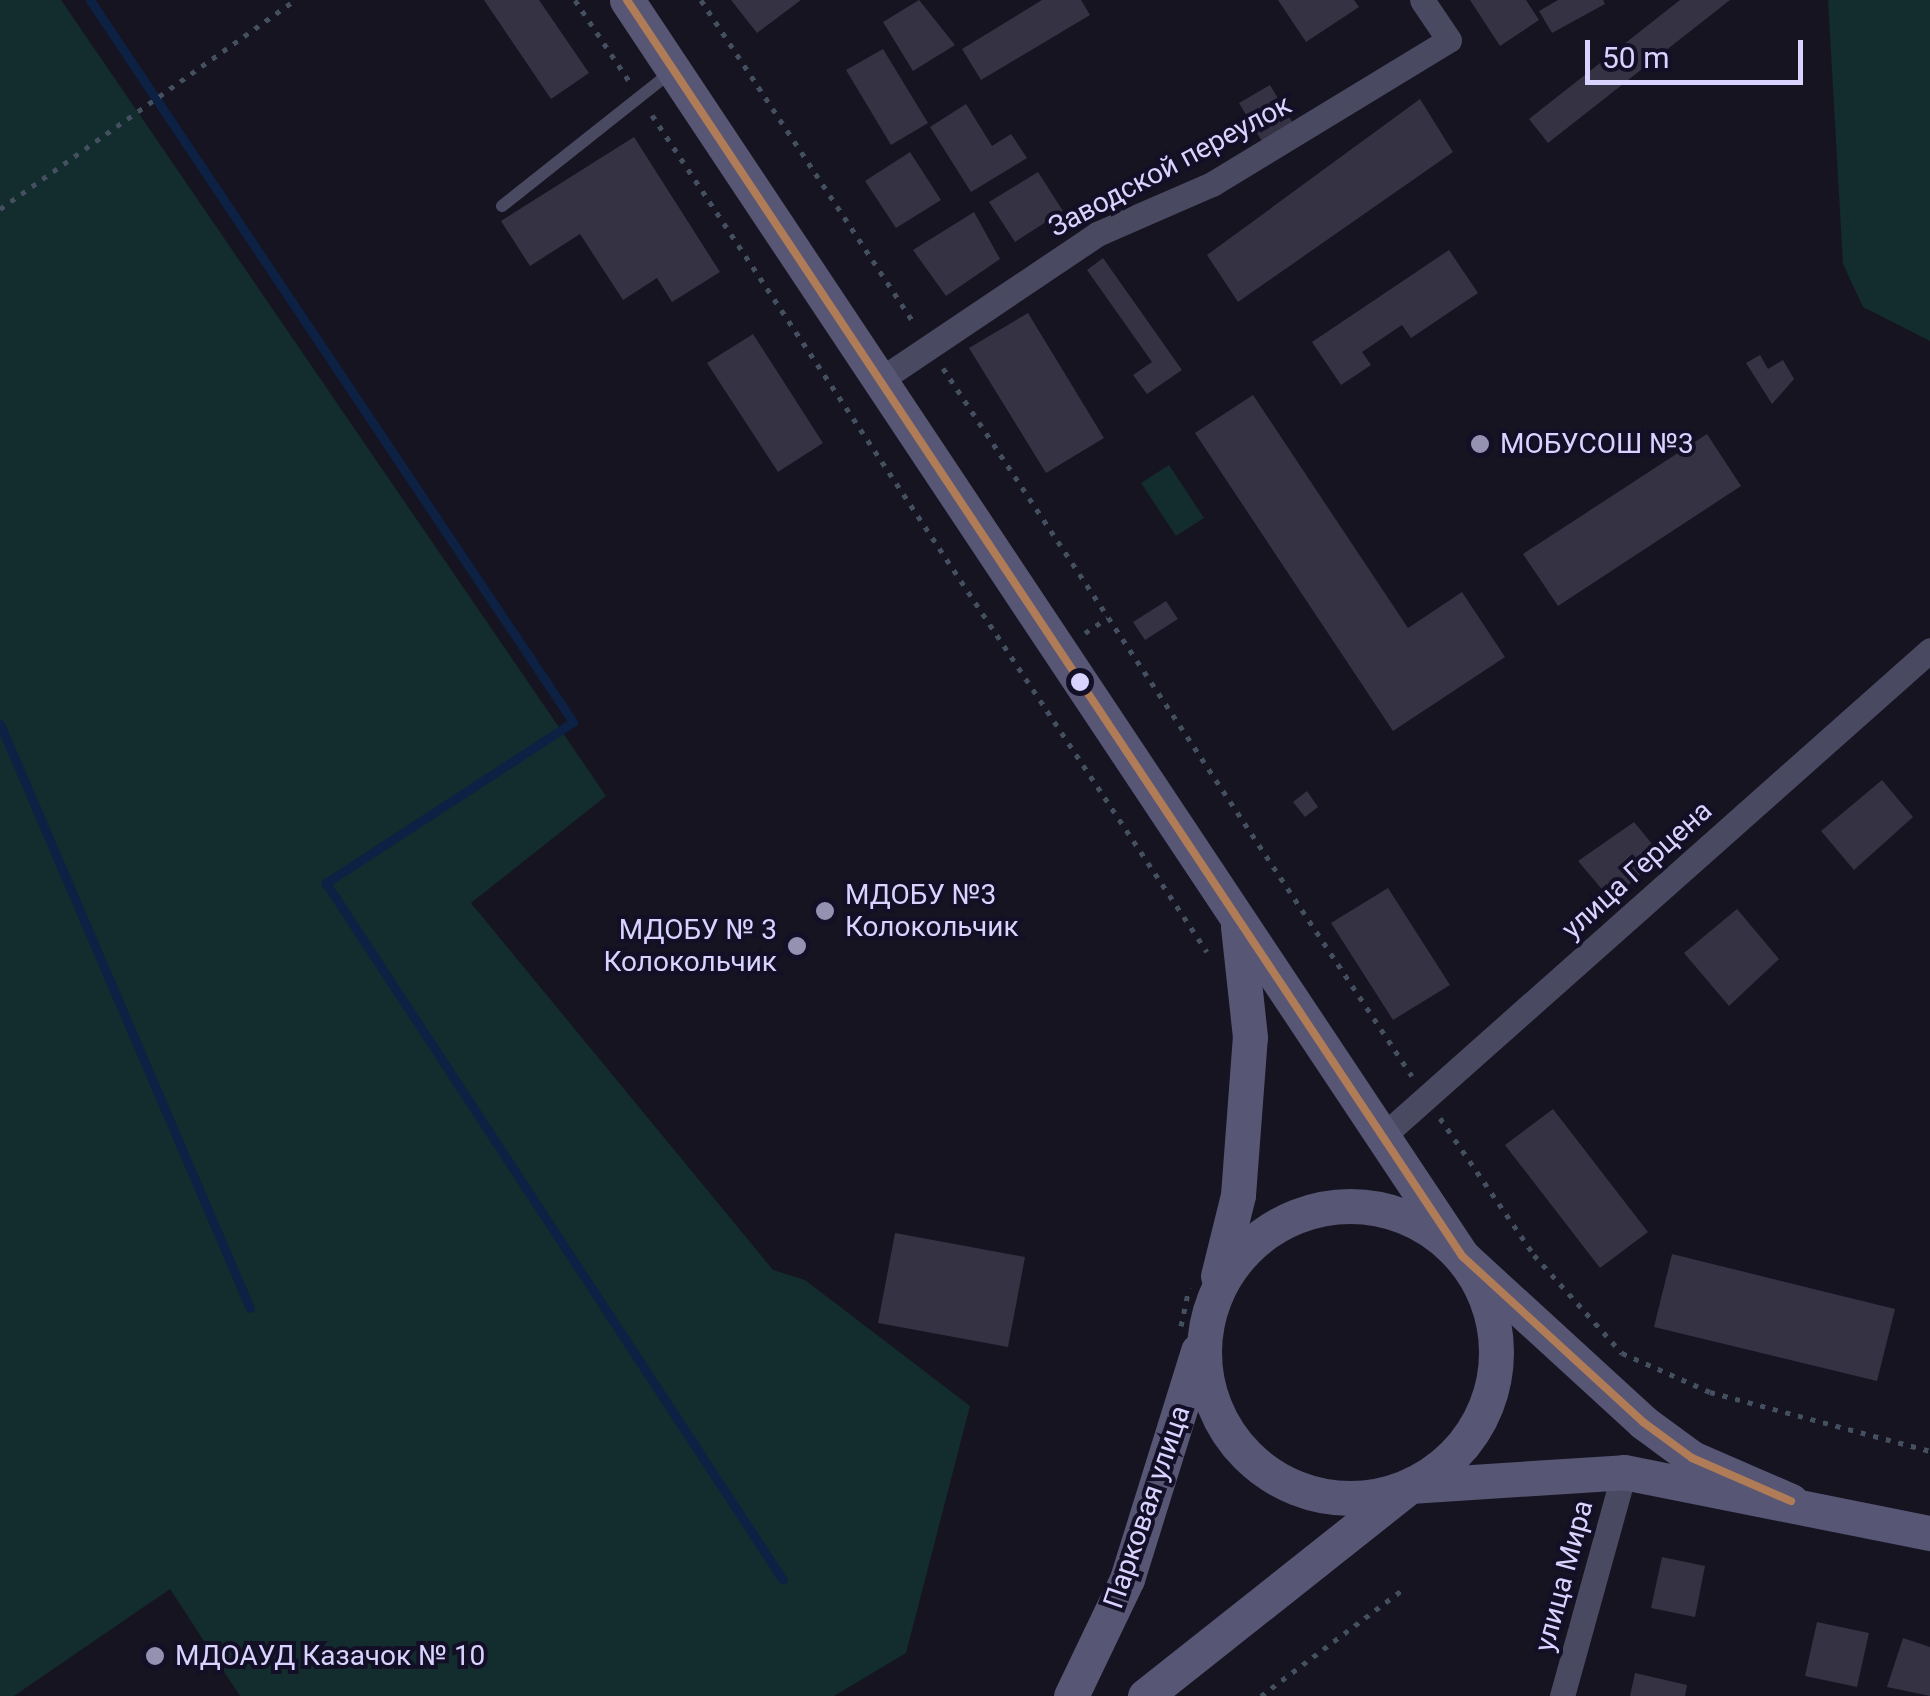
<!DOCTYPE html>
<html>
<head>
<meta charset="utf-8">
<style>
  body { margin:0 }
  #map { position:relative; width:1930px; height:1696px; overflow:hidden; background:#161421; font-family:Roboto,sans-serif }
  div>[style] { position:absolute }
  .green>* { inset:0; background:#132c2d }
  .stream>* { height:9px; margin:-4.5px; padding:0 4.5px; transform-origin:4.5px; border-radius:4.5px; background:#0d2144 }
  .building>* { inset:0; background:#343243 }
  .path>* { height:5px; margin-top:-2.5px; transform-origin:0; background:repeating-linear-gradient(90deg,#44505f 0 5px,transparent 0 13px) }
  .lane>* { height:12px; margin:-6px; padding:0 6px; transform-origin:6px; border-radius:6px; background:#4a4962 }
  .street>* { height:25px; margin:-12.5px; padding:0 12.5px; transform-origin:12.5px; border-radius:12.5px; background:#4a4962 }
  .secondary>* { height:35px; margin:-17.5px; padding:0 17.5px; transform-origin:17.5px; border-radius:17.5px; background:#575674 }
  .secondary>.ring { margin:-17.5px; padding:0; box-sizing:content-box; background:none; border:35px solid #575674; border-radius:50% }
  .bus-1>* { height:8px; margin:-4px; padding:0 4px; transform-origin:4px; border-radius:4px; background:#b07c57 }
  .dots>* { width:28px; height:28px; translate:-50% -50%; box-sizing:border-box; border:5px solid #130f26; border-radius:50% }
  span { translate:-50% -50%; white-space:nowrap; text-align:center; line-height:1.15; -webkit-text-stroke:8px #130f26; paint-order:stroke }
  .street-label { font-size:28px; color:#d9d4ff }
  .poi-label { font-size:28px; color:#d9d4ff }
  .left { translate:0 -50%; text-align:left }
  .right { translate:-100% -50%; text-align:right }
  .scale { position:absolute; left:1585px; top:40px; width:218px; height:45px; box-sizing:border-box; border:5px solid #d9d4ff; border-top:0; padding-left:12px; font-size:30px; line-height:35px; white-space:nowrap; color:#d9d4ff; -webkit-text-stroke:8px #130f26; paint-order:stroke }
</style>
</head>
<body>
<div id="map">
  <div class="green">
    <i style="clip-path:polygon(0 0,61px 0,606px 796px,471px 903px,773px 1270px,805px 1280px,970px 1406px,906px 1653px,834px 1696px,240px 1696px,170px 1589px,14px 1696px,0 1696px)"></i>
    <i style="clip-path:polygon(1828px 0,1930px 0,1930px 341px,1863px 307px,1843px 264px)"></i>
    <i style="clip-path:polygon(1169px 465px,1204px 518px,1176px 536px,1141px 483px)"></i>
  </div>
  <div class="stream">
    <i style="left:90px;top:0;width:869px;rotate:56.22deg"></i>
    <i style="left:573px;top:722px;width:295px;rotate:146.9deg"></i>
    <i style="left:326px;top:883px;width:833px;rotate:56.75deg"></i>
    <i style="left:0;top:724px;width:635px;rotate:66.83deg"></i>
  </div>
  <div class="building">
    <i style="clip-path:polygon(484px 0,539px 0,589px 73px,551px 99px)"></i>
    <i style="clip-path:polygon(731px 0,801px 0,757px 33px)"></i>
    <i style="clip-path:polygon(919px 0,955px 45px,913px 71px,883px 22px)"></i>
    <i style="clip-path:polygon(1042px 0,1081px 0,1090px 15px,981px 80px,962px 49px)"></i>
    <i style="clip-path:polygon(1278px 0,1354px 0,1359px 7px,1306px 42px)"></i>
    <i style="clip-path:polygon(1470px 0,1526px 0,1539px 20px,1500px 46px)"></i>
    <i style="clip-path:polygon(1558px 0,1603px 0,1605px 4px,1552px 33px,1539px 11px)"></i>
    <i style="clip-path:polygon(1680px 0,1730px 0,1548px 143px,1529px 119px)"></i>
    <i style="clip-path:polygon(883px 49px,928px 123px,891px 145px,846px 70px)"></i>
    <i style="clip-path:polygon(1270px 85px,1294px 125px,1263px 143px,1239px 103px)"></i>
    <i style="clip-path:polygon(1420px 99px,1453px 152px,1238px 302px,1207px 255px)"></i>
    <i style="clip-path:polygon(966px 104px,992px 146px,1011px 134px,1027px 158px,971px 192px,930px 127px)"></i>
    <i style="clip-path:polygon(634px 137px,720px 272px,672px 302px,657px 278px,623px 300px,580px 234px,530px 266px,501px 221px)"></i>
    <i style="clip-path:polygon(910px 152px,941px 200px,896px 228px,865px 181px)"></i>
    <i style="clip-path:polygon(1038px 172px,1063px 211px,1015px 242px,989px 202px)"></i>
    <i style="clip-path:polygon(974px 212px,1000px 259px,946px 296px,913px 250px)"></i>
    <i style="clip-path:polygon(1449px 250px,1478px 293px,1411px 338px,1402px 325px,1362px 352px,1371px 365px,1341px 385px,1312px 342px)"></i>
    <i style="clip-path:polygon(1103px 258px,1182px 370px,1147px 394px,1133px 375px,1152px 362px,1087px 270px)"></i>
    <i style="clip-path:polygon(1028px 313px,1104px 438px,1046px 473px,969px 348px)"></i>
    <i style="clip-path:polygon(753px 334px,823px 443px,778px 472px,707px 363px)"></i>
    <i style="clip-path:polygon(1760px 355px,1768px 369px,1783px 360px,1794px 379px,1772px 404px,1746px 363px)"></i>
    <i style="clip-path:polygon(1253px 395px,1408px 628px,1462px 592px,1505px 657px,1393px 731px,1195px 433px)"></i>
    <i style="clip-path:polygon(1707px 434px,1741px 486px,1558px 606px,1523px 554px)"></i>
    <i style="clip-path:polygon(1166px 601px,1178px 619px,1145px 640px,1133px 622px)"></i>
    <i style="clip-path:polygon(1882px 780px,1913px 817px,1854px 870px,1821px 831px)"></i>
    <i style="clip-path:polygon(1307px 791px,1318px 807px,1305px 817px,1293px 802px)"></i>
    <i style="clip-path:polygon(1634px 822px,1662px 856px,1611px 900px,1578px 861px)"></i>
    <i style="clip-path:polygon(1388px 888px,1450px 985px,1393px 1020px,1331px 923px)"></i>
    <i style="clip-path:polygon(1737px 909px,1779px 959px,1729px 1006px,1684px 953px)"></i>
    <i style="clip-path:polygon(1553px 1109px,1648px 1232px,1600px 1268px,1505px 1145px)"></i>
    <i style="clip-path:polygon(895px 1233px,1025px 1257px,1008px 1347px,878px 1323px)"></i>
    <i style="clip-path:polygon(1672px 1254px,1895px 1309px,1877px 1381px,1654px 1327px)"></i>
    <i style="clip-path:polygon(1662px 1557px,1705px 1566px,1695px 1617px,1651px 1608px)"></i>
    <i style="clip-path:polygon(1817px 1622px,1869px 1633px,1857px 1687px,1805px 1676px)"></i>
    <i style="clip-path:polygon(1903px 1638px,1930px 1647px,1930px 1696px,1887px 1687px)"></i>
    <i style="clip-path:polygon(1635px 1673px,1687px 1685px,1685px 1696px,1630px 1696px)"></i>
  </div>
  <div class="path">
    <i style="left:575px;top:0;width:97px;rotate:56.3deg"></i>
    <i style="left:701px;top:0;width:389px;rotate:56.6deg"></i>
    <i style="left:652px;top:115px;width:1004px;rotate:56.45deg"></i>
    <i style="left:0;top:209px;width:362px;rotate:-35.3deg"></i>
    <i style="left:943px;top:368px;width:849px;rotate:56.48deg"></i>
    <i style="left:1085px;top:633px;width:27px;rotate:-34deg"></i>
    <i style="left:1440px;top:1118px;width:166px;rotate:55.5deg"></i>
    <i style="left:1534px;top:1255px;width:132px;rotate:48.1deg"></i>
    <i style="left:1622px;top:1353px;width:96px;rotate:23.9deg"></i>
    <i style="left:1710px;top:1392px;width:228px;rotate:15deg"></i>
    <i style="left:1181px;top:1326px;width:39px;rotate:-78deg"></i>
    <i style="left:1261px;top:1696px;width:176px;rotate:-36.9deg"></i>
  </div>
  <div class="lane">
    <i style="left:502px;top:206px;width:216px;rotate:-38.4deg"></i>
  </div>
  <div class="street">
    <i style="left:883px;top:378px;width:258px;rotate:-33.9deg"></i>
    <i style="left:1097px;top:234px;width:125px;rotate:-23.5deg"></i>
    <i style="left:1212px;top:184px;width:277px;rotate:-31.3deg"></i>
    <i style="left:1449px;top:40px;width:48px;rotate:-124deg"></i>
    <i style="left:1384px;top:1135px;width:730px;rotate:-41.61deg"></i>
    <i style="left:1562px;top:1696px;width:232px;rotate:-74.5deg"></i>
  </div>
  <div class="secondary">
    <i style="left:627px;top:0;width:1508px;rotate:56.38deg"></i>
    <i style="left:1462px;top:1256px;width:246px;rotate:42.5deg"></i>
    <i style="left:1643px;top:1422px;width:61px;rotate:36.3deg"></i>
    <i style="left:1692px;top:1458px;width:108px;rotate:23.5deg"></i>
    <i class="ring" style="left:1204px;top:1206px;width:257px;height:257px"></i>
    <i style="left:1218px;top:1276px;width:83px;rotate:-76.1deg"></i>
    <i style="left:1238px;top:1195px;width:158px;rotate:-85.7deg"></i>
    <i style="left:1250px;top:1037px;width:111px;rotate:-96.2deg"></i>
    <i style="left:1071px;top:1696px;width:130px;rotate:-64.4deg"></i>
    <i style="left:1127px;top:1579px;width:239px;rotate:-72.7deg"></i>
    <i style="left:1145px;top:1696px;width:338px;rotate:-38.4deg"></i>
    <i style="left:1410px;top:1486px;width:214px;rotate:-3.7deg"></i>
    <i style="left:1624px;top:1472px;width:312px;rotate:11.3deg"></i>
  </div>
  <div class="bus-1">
    <i style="left:627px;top:0;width:1508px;rotate:56.38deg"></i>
    <i style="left:1462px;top:1256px;width:246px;rotate:42.5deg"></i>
    <i style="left:1643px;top:1422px;width:61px;rotate:36.3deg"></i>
    <i style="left:1692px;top:1458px;width:108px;rotate:23.5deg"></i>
  </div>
  <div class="dots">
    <i style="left:1480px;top:444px;background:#9591b1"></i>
    <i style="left:1080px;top:682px;background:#d9d4ff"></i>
    <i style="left:825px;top:911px;background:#9591b1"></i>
    <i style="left:797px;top:946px;background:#9591b1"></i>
    <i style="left:155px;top:1656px;background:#9591b1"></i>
  </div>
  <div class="street-label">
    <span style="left:1170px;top:166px;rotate:-28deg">Заводской переулок</span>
    <span style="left:1637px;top:870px;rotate:-42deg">улица Герцена</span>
    <span style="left:1147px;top:1507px;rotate:-71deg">Парковая улица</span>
    <span style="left:1564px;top:1576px;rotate:-75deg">улица Мира</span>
  </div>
  <div class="poi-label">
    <span class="left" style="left:1500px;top:444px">МОБУСОШ №3</span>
    <span class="left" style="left:845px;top:911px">МДОБУ №3<br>Колокольчик</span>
    <span class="right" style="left:777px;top:946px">МДОБУ № 3<br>Колокольчик</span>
    <span class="left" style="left:175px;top:1656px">МДОАУД Казачок № 10</span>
  </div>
  <div class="scale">50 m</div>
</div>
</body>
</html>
